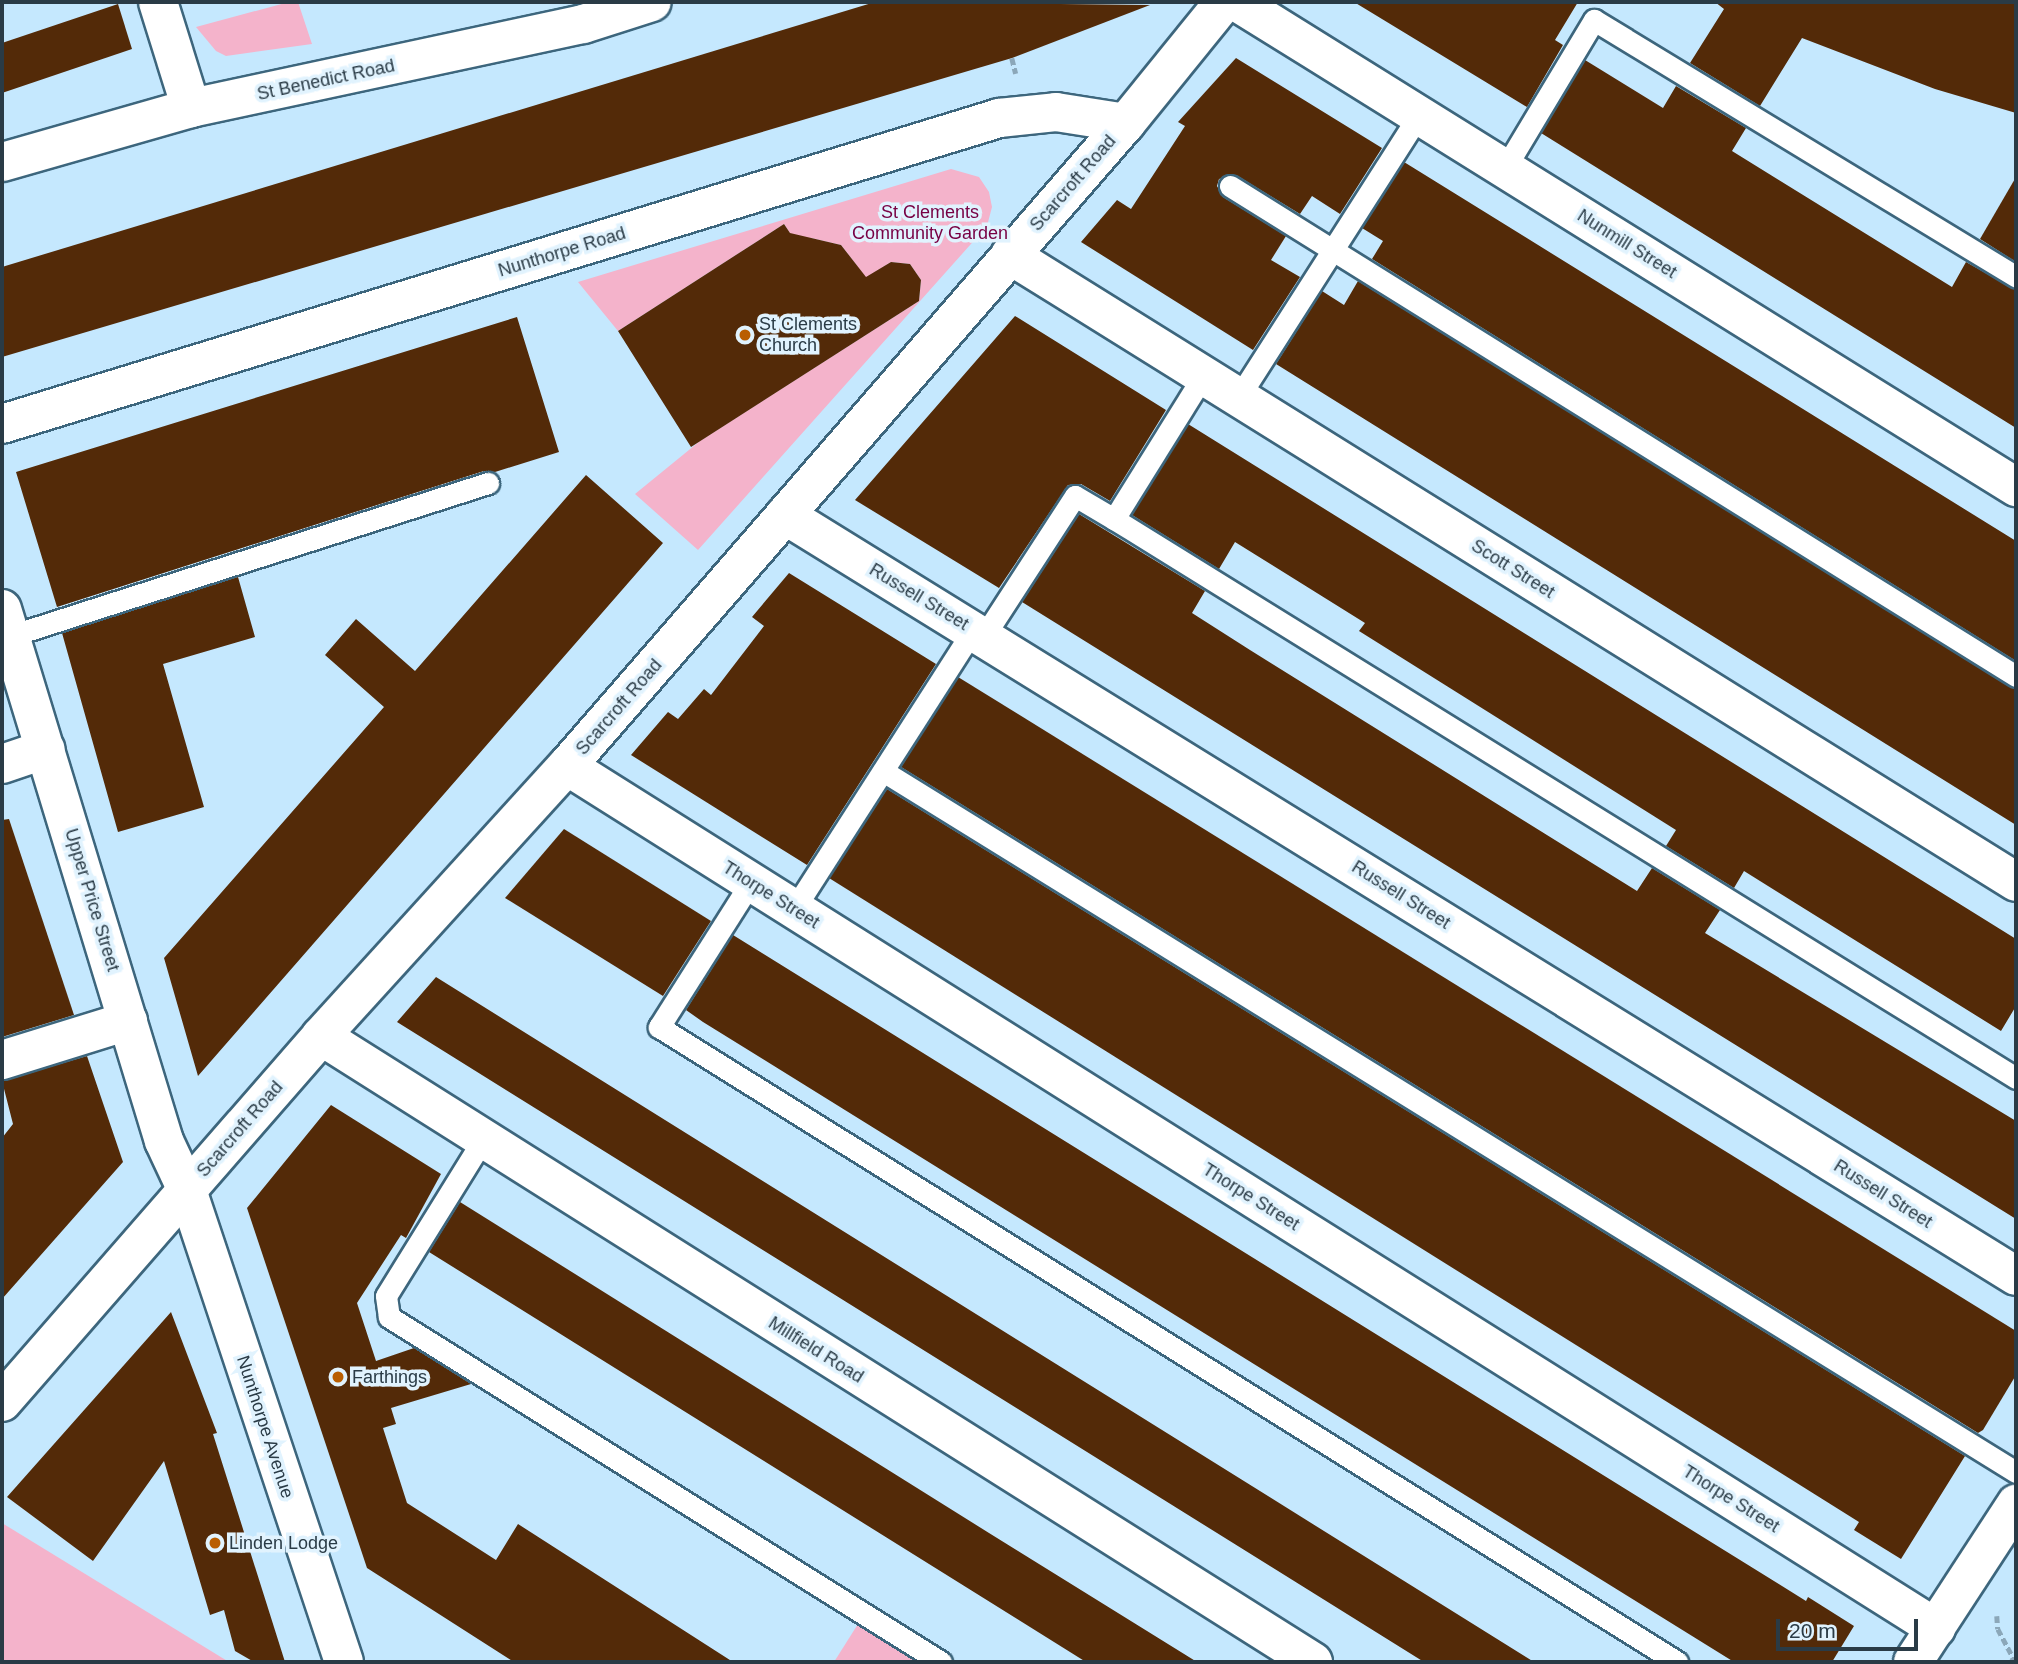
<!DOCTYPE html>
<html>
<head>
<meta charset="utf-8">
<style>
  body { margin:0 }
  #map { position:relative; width:2018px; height:1664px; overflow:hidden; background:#c5e8fe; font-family:Helvetica,sans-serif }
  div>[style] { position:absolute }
  .green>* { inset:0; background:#f4b3cb }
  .building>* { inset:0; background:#532a08 }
  .path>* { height:4.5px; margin-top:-2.25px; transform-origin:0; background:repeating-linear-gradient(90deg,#8ba7b9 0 7px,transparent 0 10.5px) }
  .roads { filter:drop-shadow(2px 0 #3d667d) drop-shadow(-2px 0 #3d667d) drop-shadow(0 2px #3d667d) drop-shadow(0 -2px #3d667d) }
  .lane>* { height:21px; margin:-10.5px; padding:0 10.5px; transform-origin:10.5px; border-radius:10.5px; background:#fff }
  .street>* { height:38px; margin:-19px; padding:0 19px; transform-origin:19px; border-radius:19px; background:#fff }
  .primary>* { height:38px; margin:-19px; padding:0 19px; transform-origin:19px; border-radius:19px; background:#fff }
  .dots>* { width:19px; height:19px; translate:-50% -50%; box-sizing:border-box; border:4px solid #e1f3fe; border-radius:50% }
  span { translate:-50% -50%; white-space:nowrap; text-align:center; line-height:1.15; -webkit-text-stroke:7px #e1f3fe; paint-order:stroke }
  .street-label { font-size:18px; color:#2a3b46 }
  .park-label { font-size:18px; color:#704 }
  .poi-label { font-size:18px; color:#2a3b46 }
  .left { translate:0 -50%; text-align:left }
  .frame { position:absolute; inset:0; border:4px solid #2a3b46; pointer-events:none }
  .scale { position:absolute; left:1776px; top:1619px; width:142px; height:32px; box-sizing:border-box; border:4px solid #2a3b46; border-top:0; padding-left:9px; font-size:21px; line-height:24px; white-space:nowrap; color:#2a3b46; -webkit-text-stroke:5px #e1f3fe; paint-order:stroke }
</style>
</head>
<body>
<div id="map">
  <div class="green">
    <i style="clip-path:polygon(289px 2px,298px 2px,312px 44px,226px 56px,216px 51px,196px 27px)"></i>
    <i style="clip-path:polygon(951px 169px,979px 177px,989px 192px,992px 207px,987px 226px,698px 550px,635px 494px,700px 441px,919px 301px,921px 280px,910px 264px,891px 262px,856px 284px,858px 267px,841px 245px,811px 238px,797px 244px,784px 224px,618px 331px,578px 282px)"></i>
    <i style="clip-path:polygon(2px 1523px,229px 1662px,2px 1662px)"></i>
    <i style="clip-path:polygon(858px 1624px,918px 1662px,834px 1662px)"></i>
  </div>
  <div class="building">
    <i style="clip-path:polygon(875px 2px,1150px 5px,1012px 58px,2px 357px,2px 267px)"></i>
    <i style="clip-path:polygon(1354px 2px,1578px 2px,1555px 40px,1563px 45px,1527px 107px)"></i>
    <i style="clip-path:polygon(1715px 2px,2016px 2px,2016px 113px,1935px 89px,1802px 38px,1760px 106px,1690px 63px,1724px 9px)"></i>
    <i style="clip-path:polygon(118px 4px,132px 49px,2px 93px,2px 43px)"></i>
    <i style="clip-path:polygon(1236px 58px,1382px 148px,1340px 214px,1312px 196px,1300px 214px,1236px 175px,1219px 179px,1217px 186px,1223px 197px,1286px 236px,1271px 260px,1300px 277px,1253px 350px,1081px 242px,1117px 200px,1131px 209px,1185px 126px,1178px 122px)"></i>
    <i style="clip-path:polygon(1585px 60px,1663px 108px,1676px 86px,1746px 128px,1732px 151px,1952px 287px,1966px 262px,2016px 290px,2016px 428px,1541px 133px)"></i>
    <i style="clip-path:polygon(1404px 162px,2016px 541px,2016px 661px,1372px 259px,1383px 241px,1362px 228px)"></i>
    <i style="clip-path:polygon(2016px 177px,2016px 262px,1980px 239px)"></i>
    <i style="clip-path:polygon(784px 224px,790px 233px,841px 245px,866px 277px,891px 262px,910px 264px,921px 280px,919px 301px,691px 447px,618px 331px)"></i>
    <i style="clip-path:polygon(1358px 281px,2016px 689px,2016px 825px,1276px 364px,1322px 291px,1344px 305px)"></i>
    <i style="clip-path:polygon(1015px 316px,1166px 410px,1110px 501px,1081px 484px,1068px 485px,999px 588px,855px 500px)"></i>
    <i style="clip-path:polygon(517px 317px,559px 452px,495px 472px,484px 471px,57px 607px,16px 472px)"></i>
    <i style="clip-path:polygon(1188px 424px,2016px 939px,2016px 1006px,2001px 1031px,1744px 871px,1734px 888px,1666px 846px,1676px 830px,1359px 631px,1365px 623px,1235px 542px,1219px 569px,1132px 515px)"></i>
    <i style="clip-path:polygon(586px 475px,663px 543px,198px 1076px,164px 958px,384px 707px,325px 655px,356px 619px,415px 671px)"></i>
    <i style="clip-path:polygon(1079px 514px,1205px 591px,1192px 613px,1250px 650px,1637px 891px,1652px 868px,1720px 910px,1705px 933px,2016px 1121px,2016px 1219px,1022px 602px)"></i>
    <i style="clip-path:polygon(789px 573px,936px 664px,807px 865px,631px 755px,668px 712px,678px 719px,704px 689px,711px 695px,764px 626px,752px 617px)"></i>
    <i style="clip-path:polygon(238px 577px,255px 637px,163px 664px,204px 807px,118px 832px,62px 633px)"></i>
    <i style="clip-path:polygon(958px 677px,2016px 1331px,2016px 1375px,1983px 1430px,1978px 1433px,901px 767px)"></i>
    <i style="clip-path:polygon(887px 789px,1965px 1456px,1901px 1559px,1854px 1530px,1859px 1522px,829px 878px)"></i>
    <i style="clip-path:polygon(9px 819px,74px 1015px,2px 1037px,2px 820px)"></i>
    <i style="clip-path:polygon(564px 829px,711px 921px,663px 996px,505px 898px)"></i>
    <i style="clip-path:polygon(733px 935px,1806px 1601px,1808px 1597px,1854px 1626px,1832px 1662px,1734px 1662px,703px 1022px,686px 1010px)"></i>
    <i style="clip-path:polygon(436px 977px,665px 1120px,1534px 1662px,1424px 1662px,397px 1022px)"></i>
    <i style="clip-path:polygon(87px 1056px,123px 1162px,2px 1299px,2px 1138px,13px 1124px,2px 1081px)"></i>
    <i style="clip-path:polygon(331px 1105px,441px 1174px,406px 1238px,401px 1235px,357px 1303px,376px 1361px,414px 1348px,471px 1384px,391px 1408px,396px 1424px,383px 1428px,407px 1503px,496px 1560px,518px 1524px,733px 1662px,514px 1662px,367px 1568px,247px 1208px)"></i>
    <i style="clip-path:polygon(460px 1202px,989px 1533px,1197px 1662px,1086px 1662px,429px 1252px)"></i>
    <i style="clip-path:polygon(171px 1312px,217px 1433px,213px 1434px,285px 1662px,254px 1662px,235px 1651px,224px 1610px,210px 1615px,164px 1461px,93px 1561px,7px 1497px)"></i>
  </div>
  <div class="path">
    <i style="left:1012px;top:58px;width:16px;rotate:76deg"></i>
    <i style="left:1997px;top:1616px;width:13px;rotate:86deg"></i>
    <i style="left:1998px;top:1629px;width:34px;rotate:62deg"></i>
    <i style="left:2014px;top:1659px;width:4px;rotate:135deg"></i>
  </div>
  <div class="roads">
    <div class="lane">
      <i style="left:1505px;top:168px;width:173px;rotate:-59deg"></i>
      <i style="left:1594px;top:20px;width:494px;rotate:31.3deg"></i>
      <i style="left:1230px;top:186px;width:926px;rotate:31.94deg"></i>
      <i style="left:1238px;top:398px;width:336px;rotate:-57.4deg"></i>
      <i style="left:1114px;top:519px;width:1061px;rotate:31.79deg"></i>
      <i style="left:10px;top:636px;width:502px;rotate:-17.75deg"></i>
      <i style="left:984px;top:636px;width:167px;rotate:-57deg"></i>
      <i style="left:1075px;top:496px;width:45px;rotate:30.5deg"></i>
      <i style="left:1114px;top:519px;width:168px;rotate:-58.1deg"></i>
      <i style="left:883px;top:771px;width:1332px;rotate:31.75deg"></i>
      <i style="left:751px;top:882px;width:172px;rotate:122.4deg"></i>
      <i style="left:659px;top:1027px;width:1200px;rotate:31.95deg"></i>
      <i style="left:794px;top:909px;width:331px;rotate:-57.3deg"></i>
      <i style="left:482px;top:1141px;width:182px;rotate:121.8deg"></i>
      <i style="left:386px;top:1296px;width:21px;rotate:82deg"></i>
      <i style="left:389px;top:1317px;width:651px;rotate:32.01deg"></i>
    </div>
    <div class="street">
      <i style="left:158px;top:2px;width:111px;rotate:72.7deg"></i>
      <i style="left:1237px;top:2px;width:918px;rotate:31.91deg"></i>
      <i style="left:2px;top:162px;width:197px;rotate:-15.9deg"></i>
      <i style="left:191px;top:108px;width:401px;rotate:-12.1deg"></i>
      <i style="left:583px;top:24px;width:72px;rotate:-17.7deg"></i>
      <i style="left:1010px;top:255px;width:1185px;rotate:31.93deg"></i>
      <i style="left:2px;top:424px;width:1043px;rotate:-17.06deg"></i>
      <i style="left:999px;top:118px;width:57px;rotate:-6deg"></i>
      <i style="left:1056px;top:112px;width:71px;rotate:8.9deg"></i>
      <i style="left:785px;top:515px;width:1447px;rotate:31.72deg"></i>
      <i style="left:2px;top:609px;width:556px;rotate:73.06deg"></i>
      <i style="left:164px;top:1141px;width:54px;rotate:64.9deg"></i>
      <i style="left:187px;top:1190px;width:497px;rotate:71.6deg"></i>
      <i style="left:2px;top:764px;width:46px;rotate:-18.8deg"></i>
      <i style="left:567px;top:766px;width:1618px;rotate:32.2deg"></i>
      <i style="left:321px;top:1036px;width:1173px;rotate:32.25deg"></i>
      <i style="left:2px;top:1060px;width:132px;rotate:-17.2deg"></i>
      <i style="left:1913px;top:1662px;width:189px;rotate:-56.9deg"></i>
    </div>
    <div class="primary">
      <i style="left:2px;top:1402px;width:486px;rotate:-48.9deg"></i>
      <i style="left:321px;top:1036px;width:365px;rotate:-47.7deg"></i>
      <i style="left:567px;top:766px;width:852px;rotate:-49deg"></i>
      <i style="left:1126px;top:123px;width:156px;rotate:-51deg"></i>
    </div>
  </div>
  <div class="dots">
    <i style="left:745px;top:335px;background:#b95e01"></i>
    <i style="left:338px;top:1377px;background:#b95e01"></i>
    <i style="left:215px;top:1543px;background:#b95e01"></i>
  </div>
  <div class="street-label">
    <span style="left:326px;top:80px;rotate:-12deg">St Benedict Road</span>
    <span style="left:1073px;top:183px;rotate:-49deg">Scarcroft Road</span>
    <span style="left:1627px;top:244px;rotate:32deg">Nunmill Street</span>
    <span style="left:562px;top:252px;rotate:-17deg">Nunthorpe Road</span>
    <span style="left:1513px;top:569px;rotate:32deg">Scott Street</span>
    <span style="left:919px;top:597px;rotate:31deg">Russell Street</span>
    <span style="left:619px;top:707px;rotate:-49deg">Scarcroft Road</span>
    <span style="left:771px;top:895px;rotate:32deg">Thorpe Street</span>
    <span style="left:1401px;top:895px;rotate:32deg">Russell Street</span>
    <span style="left:92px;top:900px;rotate:73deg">Upper Price Street</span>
    <span style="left:240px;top:1129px;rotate:-49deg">Scarcroft Road</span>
    <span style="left:1883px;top:1194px;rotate:32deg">Russell Street</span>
    <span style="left:1251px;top:1197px;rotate:32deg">Thorpe Street</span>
    <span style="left:816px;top:1350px;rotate:32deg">Millfield Road</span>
    <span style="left:265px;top:1427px;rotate:72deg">Nunthorpe Avenue</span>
    <span style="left:1731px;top:1499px;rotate:32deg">Thorpe Street</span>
  </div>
  <div class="park-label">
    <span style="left:930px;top:223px">St Clements<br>Community Garden</span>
  </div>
  <div class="poi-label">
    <span class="left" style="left:759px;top:335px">St Clements<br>Church</span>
    <span class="left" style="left:352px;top:1377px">Farthings</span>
    <span class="left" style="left:229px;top:1543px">Linden Lodge</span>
  </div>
  <div class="frame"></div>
  <div class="scale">20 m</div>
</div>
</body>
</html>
